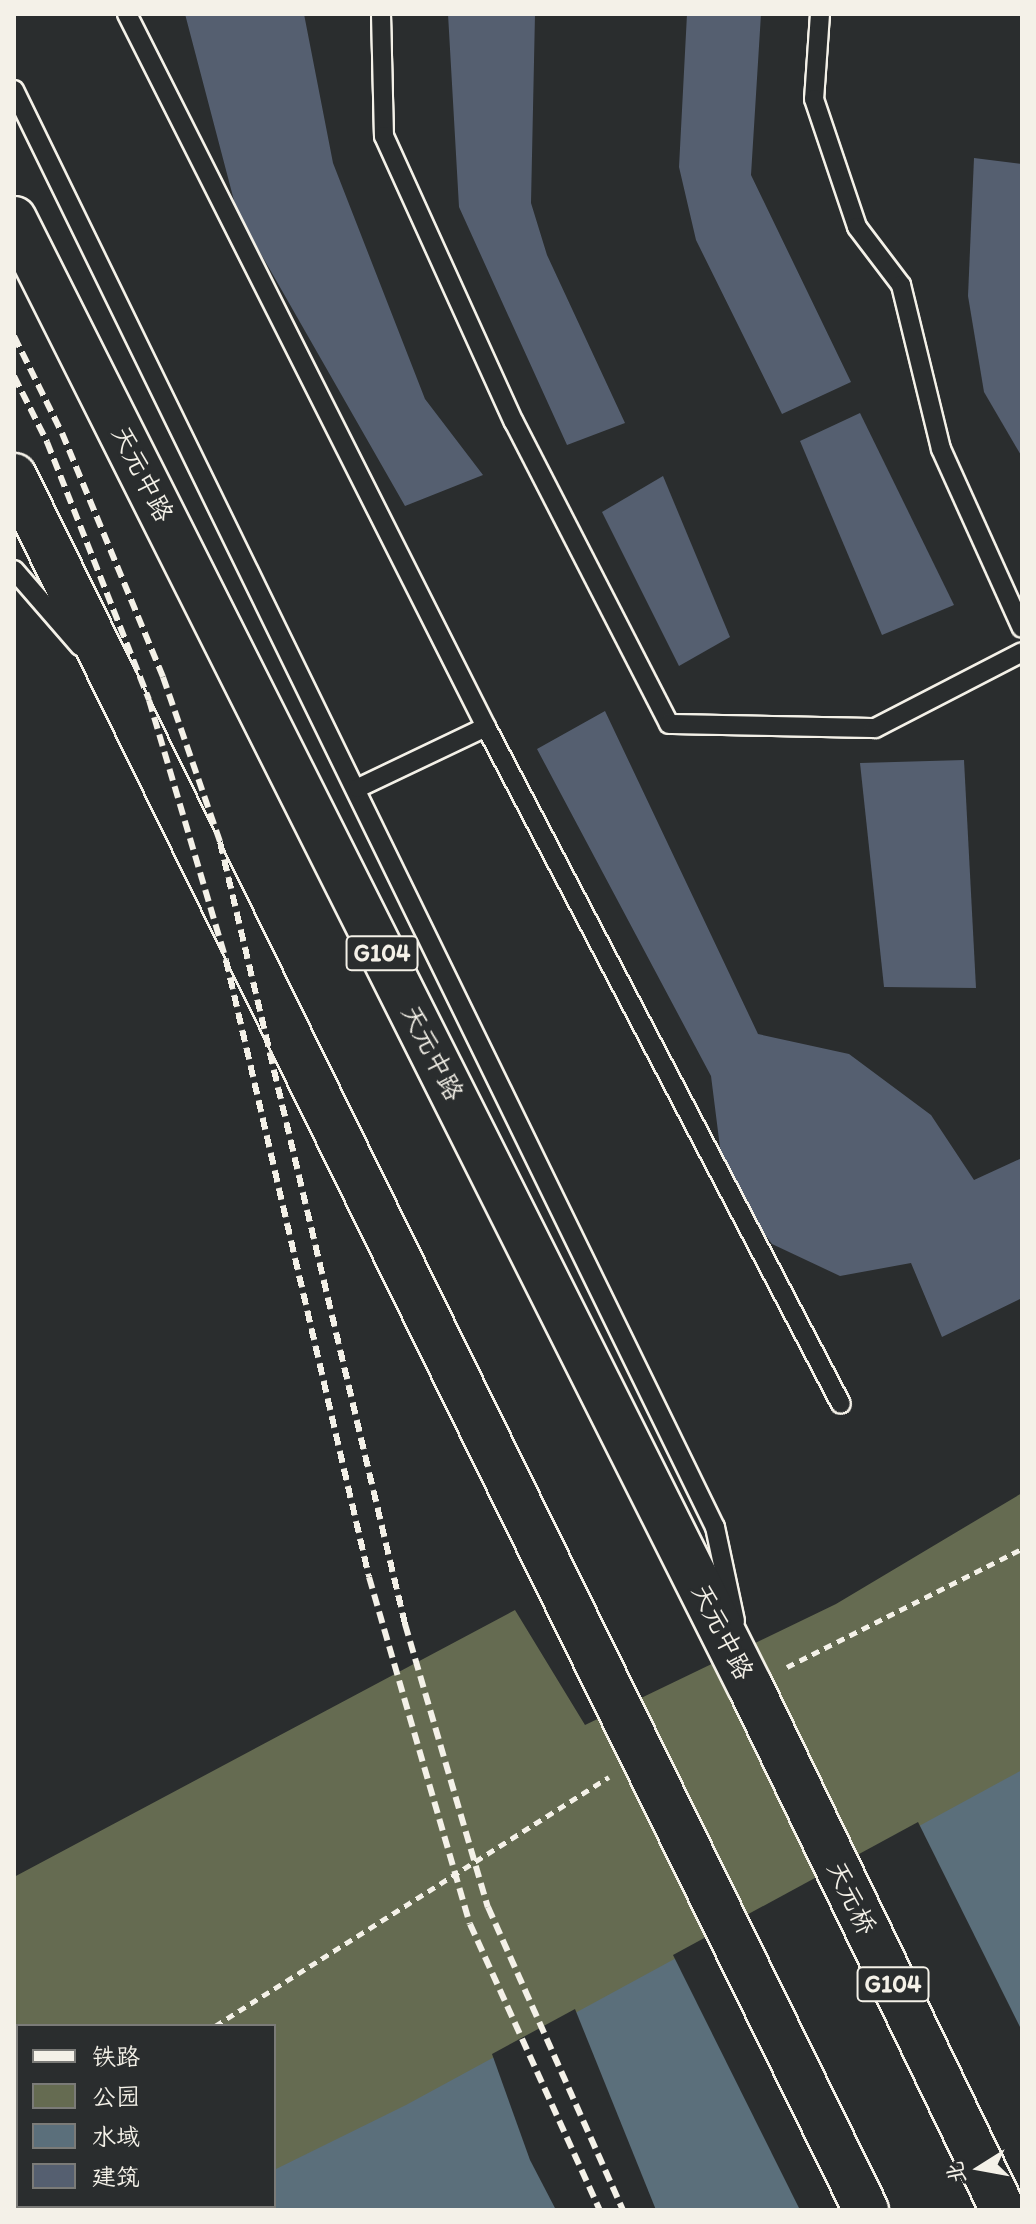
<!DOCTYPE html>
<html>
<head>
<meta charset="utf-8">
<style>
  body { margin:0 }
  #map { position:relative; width:1036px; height:2224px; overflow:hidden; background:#2a2d2e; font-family:Itim,"LXGW WenKai TC",sans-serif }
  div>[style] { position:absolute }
  .green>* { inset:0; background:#656b51 }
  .water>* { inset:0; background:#5b6f7b }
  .pier>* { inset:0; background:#2a2d2e }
  .building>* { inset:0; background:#555f70 }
  .path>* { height:5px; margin-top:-2.5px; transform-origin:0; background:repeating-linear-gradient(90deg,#f4f1e8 0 8px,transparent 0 14px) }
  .roads { filter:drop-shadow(2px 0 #f4f1e8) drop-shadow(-2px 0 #f4f1e8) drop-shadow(0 2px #f4f1e8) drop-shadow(0 -2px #f4f1e8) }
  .service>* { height:18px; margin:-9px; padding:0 9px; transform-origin:9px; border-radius:9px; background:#2a2d2e }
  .trunk>* { height:44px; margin:-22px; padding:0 22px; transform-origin:22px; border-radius:22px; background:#2a2d2e }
  .rail>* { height:6px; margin-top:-3px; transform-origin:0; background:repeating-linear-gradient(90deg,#f4f1e8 0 12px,transparent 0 18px) }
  span { translate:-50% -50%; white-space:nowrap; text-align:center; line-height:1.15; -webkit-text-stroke:6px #2a2d2e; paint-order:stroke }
  .shield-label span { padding:2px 6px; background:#2a2d2e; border:2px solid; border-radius:6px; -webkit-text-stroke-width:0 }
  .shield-label { font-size:24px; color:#f4f1e8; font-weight:700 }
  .street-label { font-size:26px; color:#f4f1e8 }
  .frame { position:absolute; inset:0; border:16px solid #f4f1e8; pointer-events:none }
  .legend { position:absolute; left:16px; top:2024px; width:260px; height:184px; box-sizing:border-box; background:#2a2d2e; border:2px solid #7b7b78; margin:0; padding:10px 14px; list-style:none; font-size:24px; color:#f4f1e8 }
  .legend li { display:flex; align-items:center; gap:16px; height:40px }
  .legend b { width:40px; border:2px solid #7b7b78 }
  .north { position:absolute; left:940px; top:2128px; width:80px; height:80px; -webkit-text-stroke:6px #2a2d2e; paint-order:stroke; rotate:259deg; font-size:22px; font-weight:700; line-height:32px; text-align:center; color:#f4f1e8 }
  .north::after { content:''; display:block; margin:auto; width:28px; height:36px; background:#f4f1e8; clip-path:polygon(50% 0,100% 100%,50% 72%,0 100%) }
</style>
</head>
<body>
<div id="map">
  <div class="green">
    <i style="clip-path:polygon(evenodd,1022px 1493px,1022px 2210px,14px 2210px,14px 1877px,515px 1610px,585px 1725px,836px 1604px,1022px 1493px,18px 2026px,274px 2026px,274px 2206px,18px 2206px,18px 2026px)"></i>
  </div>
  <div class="water">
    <i style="clip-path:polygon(1022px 1770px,1022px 2210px,193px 2210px,274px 2206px,274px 2170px,406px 2105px)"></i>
  </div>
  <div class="pier">
    <i style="clip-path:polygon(918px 1822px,1022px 2031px,1022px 2210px,800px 2210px,673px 1955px)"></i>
    <i style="clip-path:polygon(575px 2009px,656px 2210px,556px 2210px,530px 2160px,492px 2054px)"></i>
  </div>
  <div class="building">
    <i style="clip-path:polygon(185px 14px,304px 14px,333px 163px,425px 399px,483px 475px,405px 506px,237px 212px)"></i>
    <i style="clip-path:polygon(448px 14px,535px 14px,531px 203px,547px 255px,625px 423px,567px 445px,459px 207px)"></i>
    <i style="clip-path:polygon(687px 14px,761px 14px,751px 175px,851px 382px,782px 414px,696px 240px,679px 167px)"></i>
    <i style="clip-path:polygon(974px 158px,1022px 164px,1022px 457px,984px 392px,968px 296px)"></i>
    <i style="clip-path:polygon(860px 413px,954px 605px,882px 635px,800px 441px)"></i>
    <i style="clip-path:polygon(663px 476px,730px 637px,679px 666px,602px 512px)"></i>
    <i style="clip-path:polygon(605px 711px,758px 1034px,849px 1054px,931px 1115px,974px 1180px,1022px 1158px,1022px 1298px,942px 1337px,911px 1263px,840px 1276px,772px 1244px,724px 1179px,711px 1076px,537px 749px)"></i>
    <i style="clip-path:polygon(964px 760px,976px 988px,884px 987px,860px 763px)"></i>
  </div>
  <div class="path">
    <i style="left:787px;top:1667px;width:263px;rotate:-26.7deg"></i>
    <i style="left:215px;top:2026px;width:466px;rotate:-32.3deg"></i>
    <i style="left:14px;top:2129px;width:4px;rotate:-14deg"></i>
  </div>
  <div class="roads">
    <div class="service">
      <i style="left:127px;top:14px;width:798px;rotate:63.27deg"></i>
      <i style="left:486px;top:727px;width:764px;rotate:62.33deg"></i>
      <i style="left:381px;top:14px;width:122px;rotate:88.6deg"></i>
      <i style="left:384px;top:136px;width:314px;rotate:65.6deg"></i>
      <i style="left:514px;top:422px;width:339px;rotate:62.8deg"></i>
      <i style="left:669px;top:724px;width:206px;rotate:1.1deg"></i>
      <i style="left:875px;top:728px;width:165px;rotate:-27.3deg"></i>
      <i style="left:820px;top:14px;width:85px;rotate:94deg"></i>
      <i style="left:814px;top:99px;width:135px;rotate:71.4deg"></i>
      <i style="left:857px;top:227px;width:73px;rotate:52.8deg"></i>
      <i style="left:901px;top:285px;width:169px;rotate:76.3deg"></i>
      <i style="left:941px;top:449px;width:196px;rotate:65.7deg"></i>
      <i style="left:14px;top:90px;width:1599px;rotate:64deg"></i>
      <i style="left:715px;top:1527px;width:96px;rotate:78deg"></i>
      <i style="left:14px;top:570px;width:101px;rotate:49deg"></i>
      <i style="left:358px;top:788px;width:142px;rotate:-25.5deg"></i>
    </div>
    <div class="trunk">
      <i style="left:14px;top:219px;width:1641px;rotate:63.36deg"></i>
      <i style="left:750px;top:1686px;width:582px;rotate:64.23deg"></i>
      <i style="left:14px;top:476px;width:1932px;rotate:63.83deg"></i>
    </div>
  </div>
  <div class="rail">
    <i style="left:14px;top:336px;width:108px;rotate:63.7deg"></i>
    <i style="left:62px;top:433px;width:264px;rotate:67.5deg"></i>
    <i style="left:163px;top:677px;width:175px;rotate:70.9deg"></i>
    <i style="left:220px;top:842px;width:804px;rotate:76.69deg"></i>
    <i style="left:405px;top:1624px;width:295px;rotate:73.7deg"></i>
    <i style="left:488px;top:1907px;width:332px;rotate:66deg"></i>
    <i style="left:14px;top:376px;width:74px;rotate:63.4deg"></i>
    <i style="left:47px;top:442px;width:277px;rotate:68.4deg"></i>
    <i style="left:149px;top:700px;width:271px;rotate:73.5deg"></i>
    <i style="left:226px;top:960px;width:633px;rotate:76.95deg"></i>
    <i style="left:369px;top:1577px;width:361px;rotate:73.8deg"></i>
    <i style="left:470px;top:1924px;width:314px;rotate:65.6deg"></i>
  </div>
  <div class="shield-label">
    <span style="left:382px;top:953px">G104</span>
    <span style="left:893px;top:1984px">G104</span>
  </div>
  <div class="street-label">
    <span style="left:142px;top:474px;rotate:63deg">天元中路</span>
    <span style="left:432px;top:1053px;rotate:63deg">天元中路</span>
    <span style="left:722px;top:1632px;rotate:63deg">天元中路</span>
    <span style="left:851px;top:1898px;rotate:64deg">天元桥</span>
  </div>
  <div class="frame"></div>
  <ul class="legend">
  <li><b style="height:10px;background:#f4f1e8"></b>铁路</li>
  <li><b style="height:22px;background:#656b51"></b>公园</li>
  <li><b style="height:22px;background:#5b6f7b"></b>水域</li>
  <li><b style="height:22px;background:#555f70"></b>建筑</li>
  </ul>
  <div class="north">北</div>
</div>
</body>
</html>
